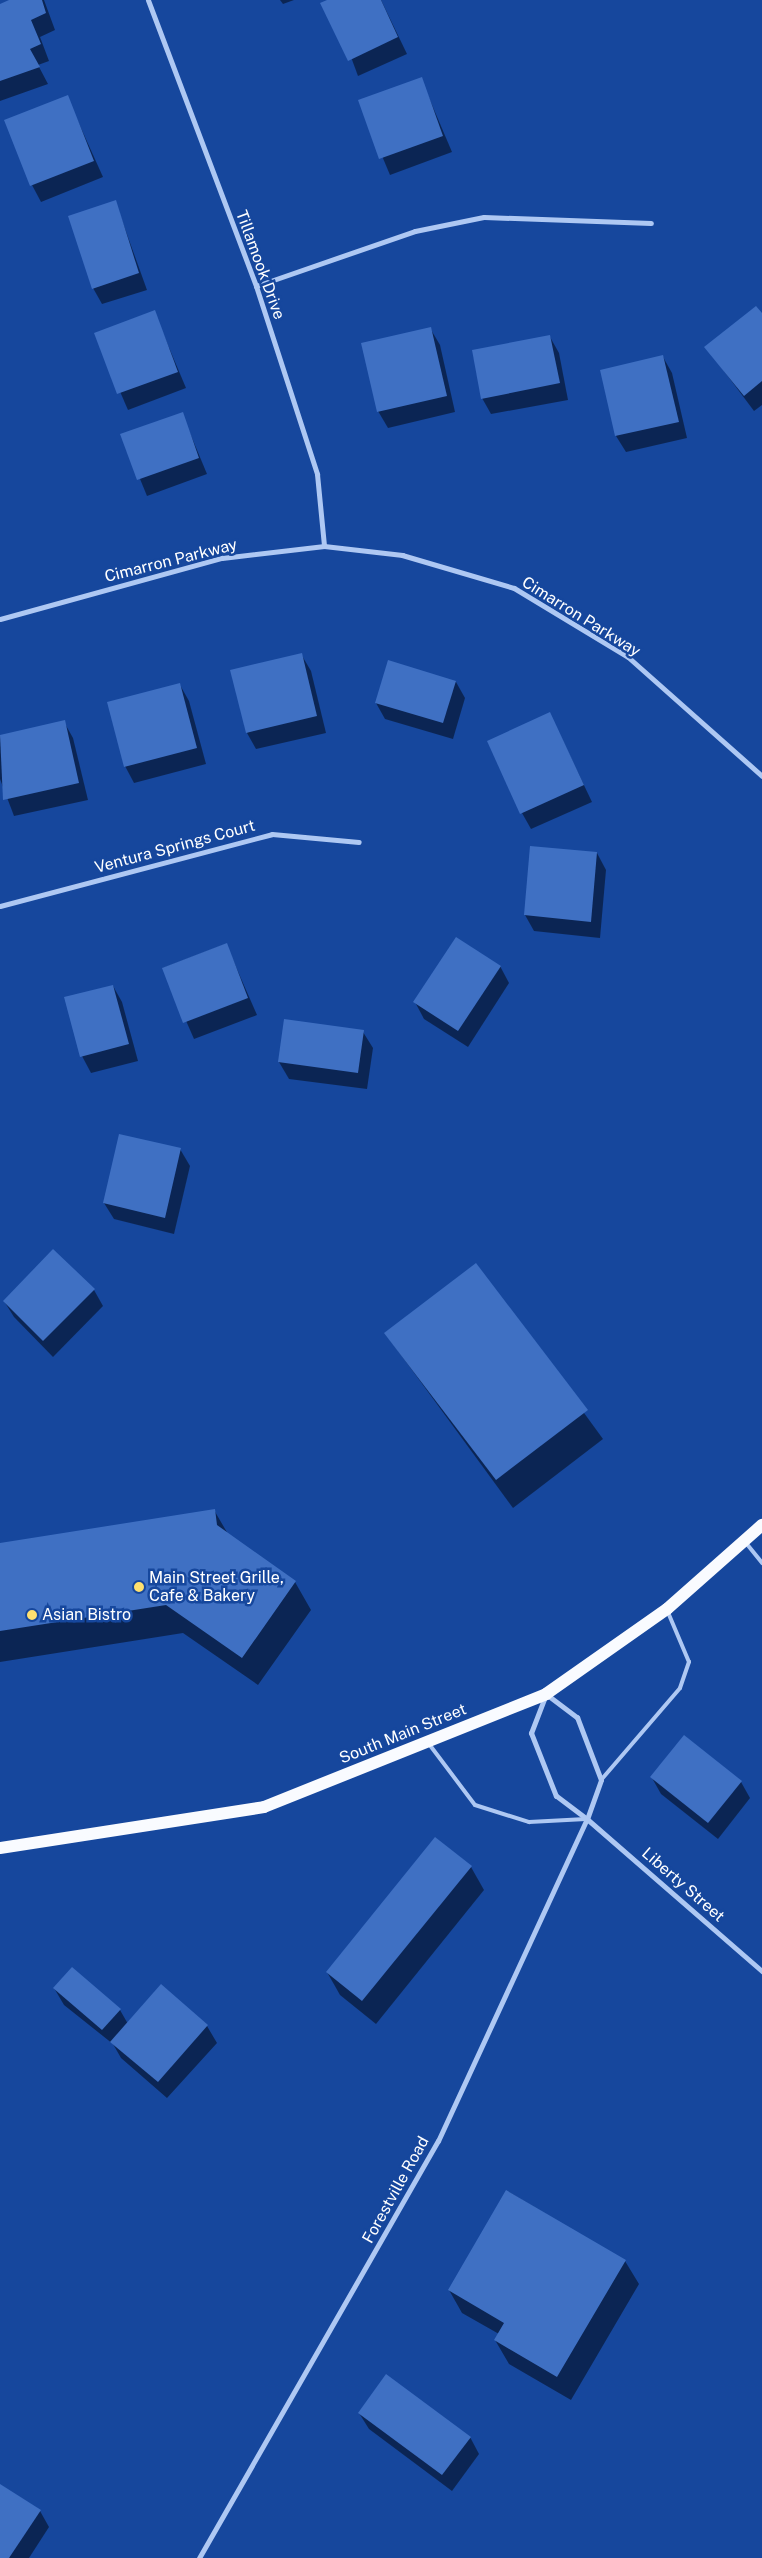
<!DOCTYPE html>
<html>
<head>
<meta charset="utf-8">
<style>
  body { margin:0 }
  #map { position:relative; width:762px; height:2558px; overflow:hidden; background:#16479d; font-family:"Public Sans",sans-serif }
  div>[style] { position:absolute }
  .shadow>* { inset:0; background:#0007 }
  .building>* { inset:0; background:#3f70c3 }
  .service>* { height:4px; margin:-2px; padding:0 2px; transform-origin:2px; border-radius:2px; background:#aec8f3 }
  .minor>* { height:5px; margin:-2.5px; padding:0 2.5px; transform-origin:2.5px; border-radius:2.5px; background:#aec8f3 }
  .primary>* { height:12px; margin:-6px; padding:0 6px; transform-origin:6px; border-radius:6px; background:#f9fbff }
  .dots>* { width:14px; height:14px; translate:-50% -50%; box-sizing:border-box; border:2px solid #16479d; border-radius:50% }
  span { translate:-50% -50%; white-space:nowrap; text-align:center; line-height:1.15; -webkit-text-stroke:5px #16479d; paint-order:stroke }
  .street-label { font-size:16px; color:#fff }
  .poi-label { font-size:16px; color:#fff }
  .left { translate:0 -50%; text-align:left }
</style>
</head>
<body>
<div id="map">
  <div class="shadow">
    <i style="clip-path:polygon(13px 0,44px 0,55px 30px,40px 37px,49px 61px,38px 65px,48px 84px,0 101px,0 5px)"></i>
    <i style="clip-path:polygon(280px 0,294px 0,283px 4px)"></i>
    <i style="clip-path:polygon(330px 0,381px 0,407px 54px,358px 76px)"></i>
    <i style="clip-path:polygon(421px 79px,452px 152px,390px 175px,359px 101px)"></i>
    <i style="clip-path:polygon(67px 97px,103px 177px,41px 202px,32px 185px)"></i>
    <i style="clip-path:polygon(115px 201px,147px 290px,102px 304px,93px 288px)"></i>
    <i style="clip-path:polygon(154px 312px,186px 388px,128px 410px,95px 334px)"></i>
    <i style="clip-path:polygon(762px 315px,762px 405px,754px 411px,706px 347px)"></i>
    <i style="clip-path:polygon(430px 328px,440px 345px,455px 412px,388px 428px,378px 411px)"></i>
    <i style="clip-path:polygon(550px 337px,559px 353px,568px 400px,491px 414px,482px 398px)"></i>
    <i style="clip-path:polygon(663px 357px,672px 373px,687px 438px,626px 452px,616px 436px)"></i>
    <i style="clip-path:polygon(182px 414px,207px 474px,147px 496px,122px 435px)"></i>
    <i style="clip-path:polygon(301px 654px,311px 671px,326px 733px,256px 749px,247px 733px)"></i>
    <i style="clip-path:polygon(456px 682px,465px 698px,453px 739px,385px 719px,376px 703px)"></i>
    <i style="clip-path:polygon(180px 685px,189px 701px,206px 764px,134px 783px,125px 766px)"></i>
    <i style="clip-path:polygon(550px 714px,592px 802px,531px 829px,522px 813px)"></i>
    <i style="clip-path:polygon(64px 722px,73px 738px,88px 800px,14px 816px,0 779px,0 736px)"></i>
    <i style="clip-path:polygon(597px 853px,606px 870px,600px 938px,534px 931px,525px 915px)"></i>
    <i style="clip-path:polygon(226px 944px,257px 1015px,194px 1039px,163px 968px)"></i>
    <i style="clip-path:polygon(500px 966px,509px 983px,468px 1047px,424px 1019px,415px 1002px)"></i>
    <i style="clip-path:polygon(113px 986px,122px 1002px,138px 1061px,91px 1073px,82px 1056px)"></i>
    <i style="clip-path:polygon(363px 1032px,373px 1048px,367px 1089px,289px 1079px,279px 1062px)"></i>
    <i style="clip-path:polygon(180px 1149px,190px 1166px,174px 1234px,114px 1219px,104px 1203px)"></i>
    <i style="clip-path:polygon(476px 1265px,603px 1439px,513px 1508px,385px 1333px)"></i>
    <i style="clip-path:polygon(94px 1290px,103px 1306px,53px 1357px,14px 1317px,4px 1301px)"></i>
    <i style="clip-path:polygon(214px 1510px,228px 1534px,295px 1582px,311px 1610px,258px 1685px,183px 1633px,0 1662px,0 1545px)"></i>
    <i style="clip-path:polygon(652px 1778px,741px 1782px,750px 1798px,718px 1839px,661px 1794px)"></i>
    <i style="clip-path:polygon(471px 1867px,484px 1890px,376px 2024px,340px 1995px,327px 1972px)"></i>
    <i style="clip-path:polygon(161px 1986px,207px 2026px,217px 2043px,167px 2098px,121px 2058px,113px 2044px,64px 2005px,54px 1988px,120px 2010px,128px 2024px)"></i>
    <i style="clip-path:polygon(507px 2191px,625px 2261px,639px 2284px,571px 2400px,509px 2364px,495px 2340px,499px 2334px,462px 2313px,449px 2290px)"></i>
    <i style="clip-path:polygon(359px 2413px,470px 2437px,479px 2454px,452px 2491px,369px 2429px)"></i>
    <i style="clip-path:polygon(0 2485px,40px 2511px,49px 2527px,29px 2558px,0 2558px)"></i>
  </div>
  <div class="building">
    <i style="clip-path:polygon(9px 0,42px 0,46px 13px,31px 20px,41px 44px,30px 49px,40px 67px,0 81px,0 4px)"></i>
    <i style="clip-path:polygon(327px 0,381px 0,398px 37px,348px 61px,320px 3px)"></i>
    <i style="clip-path:polygon(422px 77px,443px 136px,379px 159px,358px 100px)"></i>
    <i style="clip-path:polygon(68px 95px,94px 161px,30px 186px,4px 120px)"></i>
    <i style="clip-path:polygon(116px 200px,139px 273px,92px 289px,68px 216px)"></i>
    <i style="clip-path:polygon(756px 306px,762px 313px,762px 381px,744px 396px,704px 347px)"></i>
    <i style="clip-path:polygon(155px 310px,178px 372px,117px 394px,94px 333px)"></i>
    <i style="clip-path:polygon(431px 327px,447px 396px,377px 412px,361px 343px)"></i>
    <i style="clip-path:polygon(550px 335px,560px 383px,481px 399px,472px 350px)"></i>
    <i style="clip-path:polygon(663px 355px,679px 422px,615px 436px,600px 370px)"></i>
    <i style="clip-path:polygon(183px 412px,199px 458px,137px 480px,120px 434px)"></i>
    <i style="clip-path:polygon(302px 653px,317px 716px,246px 733px,230px 670px)"></i>
    <i style="clip-path:polygon(388px 660px,456px 681px,443px 723px,375px 703px)"></i>
    <i style="clip-path:polygon(180px 683px,197px 748px,124px 767px,107px 702px)"></i>
    <i style="clip-path:polygon(550px 712px,584px 785px,520px 814px,487px 741px)"></i>
    <i style="clip-path:polygon(65px 720px,79px 783px,3px 800px,0 735px)"></i>
    <i style="clip-path:polygon(530px 846px,597px 852px,591px 922px,524px 915px)"></i>
    <i style="clip-path:polygon(456px 937px,501px 966px,458px 1031px,413px 1002px)"></i>
    <i style="clip-path:polygon(227px 943px,248px 998px,183px 1023px,162px 968px)"></i>
    <i style="clip-path:polygon(113px 985px,129px 1044px,80px 1057px,64px 997px)"></i>
    <i style="clip-path:polygon(284px 1019px,364px 1030px,358px 1073px,278px 1062px)"></i>
    <i style="clip-path:polygon(119px 1134px,181px 1148px,165px 1218px,103px 1203px)"></i>
    <i style="clip-path:polygon(53px 1249px,95px 1289px,43px 1341px,3px 1301px)"></i>
    <i style="clip-path:polygon(476px 1263px,588px 1410px,496px 1480px,384px 1333px)"></i>
    <i style="clip-path:polygon(215px 1509px,217px 1525px,296px 1581px,242px 1658px,166px 1605px,0 1631px,0 1543px)"></i>
    <i style="clip-path:polygon(684px 1735px,742px 1781px,708px 1823px,650px 1777px)"></i>
    <i style="clip-path:polygon(435px 1837px,472px 1866px,362px 2001px,326px 1972px)"></i>
    <i style="clip-path:polygon(72px 1967px,121px 2009px,102px 2030px,53px 1988px)"></i>
    <i style="clip-path:polygon(161px 1984px,208px 2025px,158px 2082px,110px 2042px)"></i>
    <i style="clip-path:polygon(506px 2190px,626px 2260px,557px 2377px,494px 2340px,504px 2323px,448px 2290px)"></i>
    <i style="clip-path:polygon(386px 2374px,471px 2437px,442px 2475px,358px 2413px)"></i>
    <i style="clip-path:polygon(0 2484px,41px 2510px,9px 2558px,0 2558px)"></i>
  </div>
  <div class="service">
    <i style="left:746px;top:1543px;width:26px;rotate:51deg"></i>
    <i style="left:429px;top:1744px;width:76px;rotate:53deg"></i>
    <i style="left:475px;top:1805px;width:57px;rotate:17.5deg"></i>
    <i style="left:529px;top:1822px;width:57px;rotate:-3deg"></i>
    <i style="left:601px;top:1780px;width:121px;rotate:-49.3deg"></i>
    <i style="left:680px;top:1688px;width:28px;rotate:-71deg"></i>
    <i style="left:689px;top:1662px;width:56px;rotate:-112.9deg"></i>
  </div>
  <div class="minor">
    <i style="left:148px;top:0;width:306px;rotate:69.3deg"></i>
    <i style="left:256px;top:286px;width:198px;rotate:72deg"></i>
    <i style="left:317px;top:474px;width:72px;rotate:84.4deg"></i>
    <i style="left:256px;top:286px;width:168px;rotate:-19.1deg"></i>
    <i style="left:415px;top:231px;width:70px;rotate:-11.5deg"></i>
    <i style="left:484px;top:217px;width:167px;rotate:2.1deg"></i>
    <i style="left:0;top:619px;width:230px;rotate:-15.4deg"></i>
    <i style="left:222px;top:558px;width:103px;rotate:-6.7deg"></i>
    <i style="left:324px;top:546px;width:79px;rotate:6.6deg"></i>
    <i style="left:402px;top:555px;width:117px;rotate:16.4deg"></i>
    <i style="left:514px;top:588px;width:133px;rotate:31.2deg"></i>
    <i style="left:628px;top:657px;width:179px;rotate:41.6deg"></i>
    <i style="left:0;top:906px;width:281px;rotate:-14.8deg"></i>
    <i style="left:272px;top:834px;width:87px;rotate:5.3deg"></i>
    <i style="left:546px;top:1694px;width:39px;rotate:37deg"></i>
    <i style="left:577px;top:1717px;width:67px;rotate:69.1deg"></i>
    <i style="left:601px;top:1780px;width:41px;rotate:109.7deg"></i>
    <i style="left:587px;top:1819px;width:39px;rotate:-143deg"></i>
    <i style="left:556px;top:1796px;width:68px;rotate:-111.6deg"></i>
    <i style="left:531px;top:1733px;width:42px;rotate:-69deg"></i>
    <i style="left:199px;top:2558px;width:481px;rotate:-60.2deg"></i>
    <i style="left:438px;top:2141px;width:355px;rotate:-65.2deg"></i>
    <i style="left:587px;top:1819px;width:232px;rotate:41deg"></i>
  </div>
  <div class="primary">
    <i style="left:0;top:1848px;width:267px;rotate:-8.8deg"></i>
    <i style="left:264px;top:1807px;width:304px;rotate:-21.8deg"></i>
    <i style="left:546px;top:1694px;width:148px;rotate:-35.1deg"></i>
    <i style="left:667px;top:1609px;width:127px;rotate:-41.5deg"></i>
  </div>
  <div class="dots">
    <i style="left:139px;top:1587px;background:#ffe06f"></i>
    <i style="left:32px;top:1615px;background:#ffe06f"></i>
  </div>
  <div class="street-label">
    <span style="left:260px;top:265px;rotate:70deg">Tillamook Drive</span>
    <span style="left:171px;top:561px;rotate:-14deg">Cimarron Parkway</span>
    <span style="left:581px;top:617px;rotate:32deg">Cimarron Parkway</span>
    <span style="left:175px;top:847px;rotate:-15deg">Ventura Springs Court</span>
    <span style="left:403px;top:1734px;rotate:-22deg">South Main Street</span>
    <span style="left:683px;top:1885px;rotate:41deg">Liberty Street</span>
    <span style="left:396px;top:2190px;rotate:-61deg">Forestville Road</span>
  </div>
  <div class="poi-label">
    <span class="left" style="left:149px;top:1587px">Main Street Grille,<br>Cafe &amp; Bakery</span>
    <span class="left" style="left:42px;top:1615px">Asian Bistro</span>
  </div>
</div>
</body>
</html>
